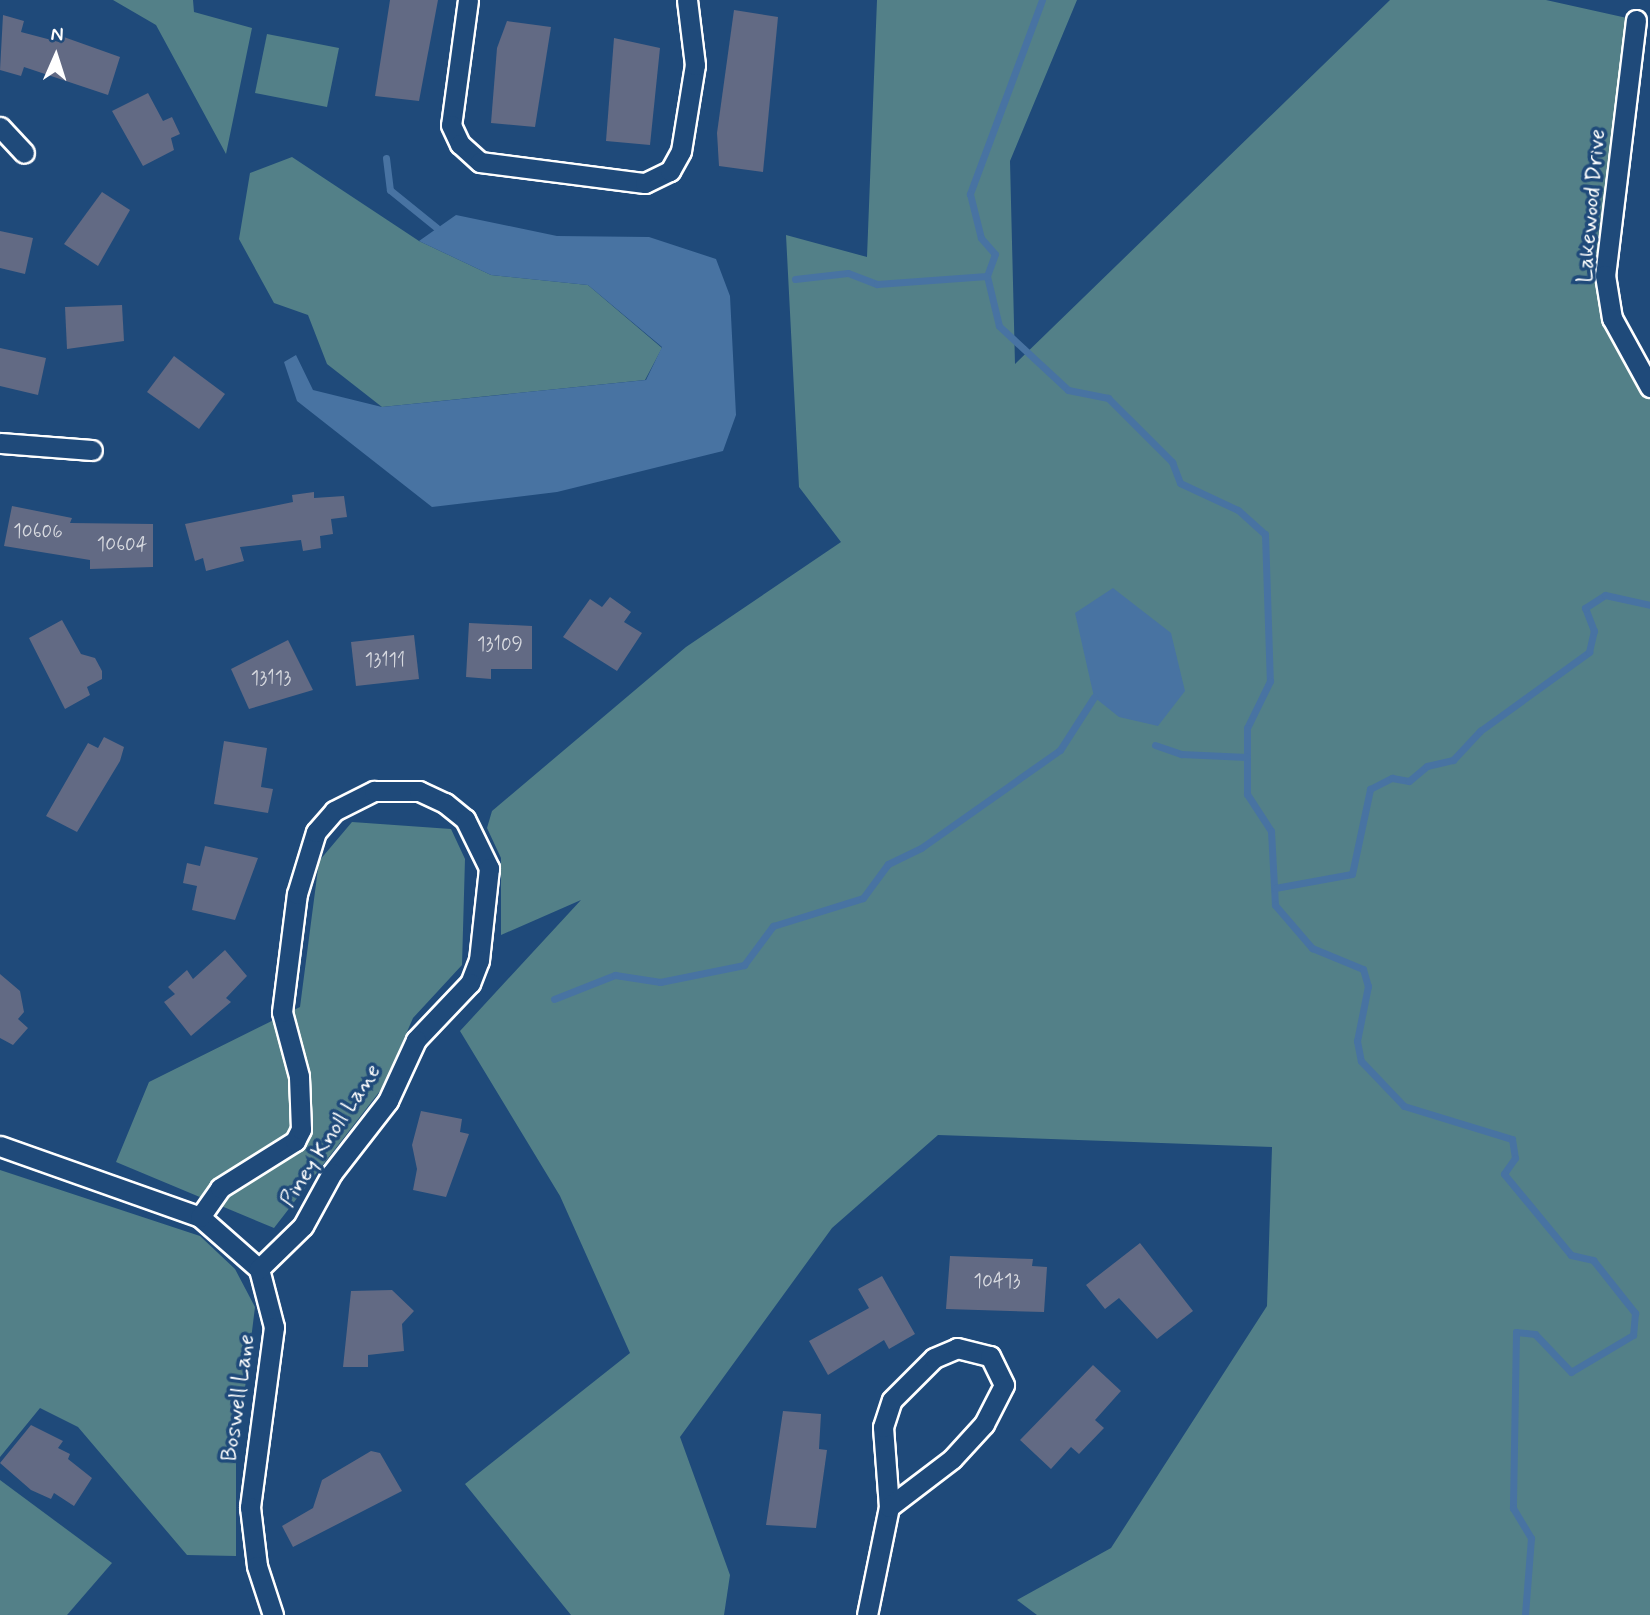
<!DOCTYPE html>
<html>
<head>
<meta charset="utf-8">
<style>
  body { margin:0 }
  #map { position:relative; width:1650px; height:1615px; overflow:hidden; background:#1f4a7a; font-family:Mynerve,sans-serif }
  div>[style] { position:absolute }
  .green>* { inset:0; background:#538088 }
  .water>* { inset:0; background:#4873a2 }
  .stream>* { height:7px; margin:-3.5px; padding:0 3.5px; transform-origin:3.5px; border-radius:3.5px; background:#4873a2 }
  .building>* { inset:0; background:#626a84 }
  .roads { filter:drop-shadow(2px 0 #fff) drop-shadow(-2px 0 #fff) drop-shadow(0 2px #fff) drop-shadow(0 -2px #fff) }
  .street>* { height:19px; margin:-9.5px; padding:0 9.5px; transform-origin:9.5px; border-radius:9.5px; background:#1f4a7a }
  span { translate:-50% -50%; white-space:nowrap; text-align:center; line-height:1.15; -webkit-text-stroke:7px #1f4a7a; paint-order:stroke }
  .number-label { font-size:19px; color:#d8dae0 }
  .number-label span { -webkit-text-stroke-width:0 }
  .street-label { font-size:23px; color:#fff }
  .north { position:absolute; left:21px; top:21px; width:70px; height:70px; -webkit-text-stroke:5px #1f4a7a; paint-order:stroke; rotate:3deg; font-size:19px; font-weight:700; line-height:28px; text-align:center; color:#fff }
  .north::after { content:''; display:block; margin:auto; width:24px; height:32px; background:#fff; clip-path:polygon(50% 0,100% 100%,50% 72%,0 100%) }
</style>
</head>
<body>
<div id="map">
  <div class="green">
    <i style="clip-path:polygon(113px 0,193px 0,194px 12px,252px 28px,226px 154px,156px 25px)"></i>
    <i style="clip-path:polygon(877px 0,1077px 0,1010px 161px,1015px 364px,1390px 0,1546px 0,1636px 20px,1605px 275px,1612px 318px,1650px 387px,1650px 1615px,1037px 1615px,1017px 1600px,1111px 1548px,1267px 1306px,1272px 1147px,938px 1135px,832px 1228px,680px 1437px,730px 1575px,724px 1615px,571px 1615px,465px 1484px,630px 1353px,560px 1196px,460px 1031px,581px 900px,501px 935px,501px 858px,487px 828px,492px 811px,686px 647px,841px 542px,799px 487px,786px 235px,867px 257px)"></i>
    <i style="clip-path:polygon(267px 34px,339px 48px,327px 107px,255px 93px)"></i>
    <i style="clip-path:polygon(292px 157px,419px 241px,491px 275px,588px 285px,662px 348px,645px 380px,382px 407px,327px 364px,308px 315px,274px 303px,239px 239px,250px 173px)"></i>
    <i style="clip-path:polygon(352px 822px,451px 829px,465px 859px,462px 965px,413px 1018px,383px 1087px,274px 1228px,116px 1162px,149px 1082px,300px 1007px,319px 861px)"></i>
    <i style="clip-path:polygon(0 1170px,200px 1236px,235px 1269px,255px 1307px,236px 1461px,236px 1556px,187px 1555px,78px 1427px,40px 1408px,0 1457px)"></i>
    <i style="clip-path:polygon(0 1480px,112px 1563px,67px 1615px,0 1615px)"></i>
  </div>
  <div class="water">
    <i style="clip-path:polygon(456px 215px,557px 236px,649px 237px,716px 259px,730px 296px,736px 415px,723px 451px,557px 492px,432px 507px,297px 401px,284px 362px,296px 355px,313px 390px,382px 407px,646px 380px,662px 347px,588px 285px,491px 275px,419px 241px)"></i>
    <i style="clip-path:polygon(1113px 588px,1171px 633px,1185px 691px,1158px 726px,1119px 717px,1094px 697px,1075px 613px)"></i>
  </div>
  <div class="stream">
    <i style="left:1042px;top:0;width:207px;rotate:110.4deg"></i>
    <i style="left:970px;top:194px;width:45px;rotate:76deg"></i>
    <i style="left:981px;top:238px;width:21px;rotate:49deg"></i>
    <i style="left:995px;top:254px;width:23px;rotate:110deg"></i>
    <i style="left:987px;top:276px;width:51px;rotate:76.5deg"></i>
    <i style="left:999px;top:326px;width:94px;rotate:42.8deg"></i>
    <i style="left:1068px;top:390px;width:41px;rotate:11.3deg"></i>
    <i style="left:1108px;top:398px;width:91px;rotate:45deg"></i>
    <i style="left:1172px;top:462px;width:22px;rotate:69deg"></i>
    <i style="left:1180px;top:483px;width:64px;rotate:25deg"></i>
    <i style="left:1238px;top:510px;width:36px;rotate:42deg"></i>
    <i style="left:1265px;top:534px;width:147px;rotate:88.1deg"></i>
    <i style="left:1270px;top:681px;width:52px;rotate:116.1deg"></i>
    <i style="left:1247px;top:728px;width:66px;rotate:90deg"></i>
    <i style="left:1247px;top:794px;width:44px;rotate:57deg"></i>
    <i style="left:1271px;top:831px;width:74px;rotate:86.9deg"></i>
    <i style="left:1275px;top:905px;width:57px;rotate:49.3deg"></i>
    <i style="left:1312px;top:948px;width:55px;rotate:22.4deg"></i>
    <i style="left:1363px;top:969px;width:18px;rotate:74deg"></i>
    <i style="left:1368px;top:986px;width:56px;rotate:101.3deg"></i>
    <i style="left:1357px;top:1041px;width:20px;rotate:79deg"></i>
    <i style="left:1361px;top:1061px;width:62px;rotate:46.3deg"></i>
    <i style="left:1404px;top:1106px;width:113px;rotate:17deg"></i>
    <i style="left:1512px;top:1139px;width:19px;rotate:81deg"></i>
    <i style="left:1515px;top:1158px;width:19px;rotate:125deg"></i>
    <i style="left:1504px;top:1174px;width:105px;rotate:50.4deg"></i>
    <i style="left:1571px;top:1255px;width:23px;rotate:13deg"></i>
    <i style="left:1593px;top:1260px;width:68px;rotate:51.6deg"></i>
    <i style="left:1635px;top:1313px;width:22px;rotate:95deg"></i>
    <i style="left:1633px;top:1335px;width:72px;rotate:149.2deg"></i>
    <i style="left:1571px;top:1372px;width:52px;rotate:-133.5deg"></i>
    <i style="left:1535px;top:1334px;width:19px;rotate:-174deg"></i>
    <i style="left:1516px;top:1332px;width:176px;rotate:91deg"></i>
    <i style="left:1513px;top:1508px;width:35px;rotate:59deg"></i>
    <i style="left:1531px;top:1538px;width:77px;rotate:94.5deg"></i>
    <i style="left:386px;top:158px;width:32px;rotate:83deg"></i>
    <i style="left:390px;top:190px;width:60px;rotate:39deg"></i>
    <i style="left:795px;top:279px;width:53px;rotate:-6.5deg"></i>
    <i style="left:848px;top:273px;width:31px;rotate:21deg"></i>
    <i style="left:877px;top:284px;width:110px;rotate:-4.2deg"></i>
    <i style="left:1155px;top:745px;width:28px;rotate:19deg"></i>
    <i style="left:1181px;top:754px;width:66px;rotate:2.6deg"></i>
    <i style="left:1275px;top:888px;width:78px;rotate:-10.3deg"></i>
    <i style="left:1352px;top:874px;width:87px;rotate:-78deg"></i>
    <i style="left:1370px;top:789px;width:25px;rotate:-27deg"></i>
    <i style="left:1392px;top:778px;width:17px;rotate:10deg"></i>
    <i style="left:1409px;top:781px;width:23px;rotate:-40deg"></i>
    <i style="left:1427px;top:766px;width:27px;rotate:-13deg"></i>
    <i style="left:1453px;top:760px;width:40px;rotate:-47deg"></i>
    <i style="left:1480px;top:731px;width:135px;rotate:-35.9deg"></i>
    <i style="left:1589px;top:652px;width:22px;rotate:-77deg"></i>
    <i style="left:1594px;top:631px;width:25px;rotate:-111deg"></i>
    <i style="left:1585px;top:608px;width:24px;rotate:-33deg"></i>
    <i style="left:1605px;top:595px;width:46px;rotate:12.5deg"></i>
    <i style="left:554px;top:999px;width:66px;rotate:-21.5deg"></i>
    <i style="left:615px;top:975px;width:46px;rotate:8.8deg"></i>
    <i style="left:660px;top:982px;width:86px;rotate:-11.4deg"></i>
    <i style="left:744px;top:965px;width:49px;rotate:-53.4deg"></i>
    <i style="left:773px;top:926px;width:94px;rotate:-17.3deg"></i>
    <i style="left:863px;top:898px;width:42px;rotate:-53.7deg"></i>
    <i style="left:888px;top:864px;width:37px;rotate:-26deg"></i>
    <i style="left:921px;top:848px;width:170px;rotate:-35.2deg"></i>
    <i style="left:1060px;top:750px;width:63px;rotate:-57.3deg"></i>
  </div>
  <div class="building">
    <i style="clip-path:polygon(390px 0,438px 0,419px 101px,375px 96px)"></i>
    <i style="clip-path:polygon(734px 10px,778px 17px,763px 172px,719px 166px,717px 133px)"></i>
    <i style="clip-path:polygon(3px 15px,24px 21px,21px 32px,59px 42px,61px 36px,120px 57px,108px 95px,24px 67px,21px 76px,0 70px)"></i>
    <i style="clip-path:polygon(507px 21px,551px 27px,535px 127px,491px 123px,497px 48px)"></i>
    <i style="clip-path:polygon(614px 38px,660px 48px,650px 145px,606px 141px)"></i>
    <i style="clip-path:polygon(148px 93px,163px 121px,172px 117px,180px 134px,171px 138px,174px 150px,143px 166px,112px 111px)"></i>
    <i style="clip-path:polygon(102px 192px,130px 210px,98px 266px,64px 244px)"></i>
    <i style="clip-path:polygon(0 231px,33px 238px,25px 274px,0 268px)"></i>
    <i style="clip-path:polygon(122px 305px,124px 341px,67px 349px,65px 307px)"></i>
    <i style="clip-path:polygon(0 348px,46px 358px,38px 395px,0 386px)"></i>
    <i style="clip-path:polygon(174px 356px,225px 394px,199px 429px,147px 392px)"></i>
    <i style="clip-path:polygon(314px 492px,314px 498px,344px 496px,347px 517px,331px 519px,333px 534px,320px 536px,321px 548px,303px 551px,301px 540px,240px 547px,244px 561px,206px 571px,203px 558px,195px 561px,185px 524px,293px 502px,292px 495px)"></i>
    <i style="clip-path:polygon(12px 506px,72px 518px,70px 523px,153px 524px,153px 567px,90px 569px,90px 560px,4px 546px)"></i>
    <i style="clip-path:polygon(610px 597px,631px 612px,624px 622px,642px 633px,617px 671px,563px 637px,590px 599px,602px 607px)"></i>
    <i style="clip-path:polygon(62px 620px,81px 654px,95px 658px,102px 671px,102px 679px,87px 687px,90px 695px,65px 709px,29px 638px)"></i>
    <i style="clip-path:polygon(469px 623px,532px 626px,532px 669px,491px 669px,491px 679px,466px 677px)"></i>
    <i style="clip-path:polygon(414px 635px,419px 679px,356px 686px,351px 642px)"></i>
    <i style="clip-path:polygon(288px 640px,313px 690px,249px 709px,231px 669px)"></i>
    <i style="clip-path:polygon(104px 737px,124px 747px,120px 761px,77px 832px,46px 816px,88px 743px,98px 748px)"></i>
    <i style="clip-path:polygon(224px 741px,267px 748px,261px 787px,273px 789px,268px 813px,214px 804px)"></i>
    <i style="clip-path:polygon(205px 846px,258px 858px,235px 920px,192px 910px,197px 886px,183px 883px,187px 863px,200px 866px)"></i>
    <i style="clip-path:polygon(225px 950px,247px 976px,226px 998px,231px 1002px,191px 1036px,164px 1002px,175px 994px,168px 987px,187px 970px,193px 979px)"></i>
    <i style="clip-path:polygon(0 974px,20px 991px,24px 1012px,18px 1019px,28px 1028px,13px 1045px,0 1038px)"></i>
    <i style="clip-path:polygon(421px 1111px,462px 1119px,460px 1132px,469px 1134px,446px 1197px,413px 1190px,417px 1169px,412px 1145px)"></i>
    <i style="clip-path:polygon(1140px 1243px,1193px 1311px,1157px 1339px,1119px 1298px,1105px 1309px,1086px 1285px)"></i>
    <i style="clip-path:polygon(950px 1256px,1033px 1259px,1032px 1266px,1047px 1267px,1044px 1312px,946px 1309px)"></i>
    <i style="clip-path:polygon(882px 1276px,915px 1334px,889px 1349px,884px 1340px,828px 1375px,809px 1341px,869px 1308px,858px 1289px)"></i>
    <i style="clip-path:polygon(392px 1290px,414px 1311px,402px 1324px,404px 1351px,368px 1355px,368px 1367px,343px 1367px,351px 1291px)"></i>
    <i style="clip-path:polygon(1093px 1365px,1121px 1391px,1095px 1420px,1104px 1428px,1079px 1454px,1071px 1447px,1051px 1469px,1020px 1440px)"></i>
    <i style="clip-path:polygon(783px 1411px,821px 1414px,819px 1449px,827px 1450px,816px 1528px,766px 1525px)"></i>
    <i style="clip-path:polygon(31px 1425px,63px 1441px,58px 1448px,70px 1454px,68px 1459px,92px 1478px,74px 1506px,54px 1493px,51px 1499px,31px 1490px,0 1463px)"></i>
    <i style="clip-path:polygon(371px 1451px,380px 1453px,402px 1491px,293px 1547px,282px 1526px,313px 1508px,322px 1480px)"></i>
  </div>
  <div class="roads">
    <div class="street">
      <i style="left:468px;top:0;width:126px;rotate:97.7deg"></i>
      <i style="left:451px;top:125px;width:21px;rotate:65deg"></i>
      <i style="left:460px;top:144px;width:27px;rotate:42deg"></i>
      <i style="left:480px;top:162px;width:166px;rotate:7.3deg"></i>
      <i style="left:645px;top:183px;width:28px;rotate:-26deg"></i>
      <i style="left:670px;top:171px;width:23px;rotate:-61deg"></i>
      <i style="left:681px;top:151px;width:87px;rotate:-80.8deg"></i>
      <i style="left:695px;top:65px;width:65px;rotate:-97deg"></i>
      <i style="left:1636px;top:20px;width:257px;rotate:96.9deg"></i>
      <i style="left:1605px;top:275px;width:44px;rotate:80.8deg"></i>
      <i style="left:1612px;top:318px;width:79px;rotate:61.2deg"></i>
      <i style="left:0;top:127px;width:35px;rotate:47deg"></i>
      <i style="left:0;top:443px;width:92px;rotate:4.4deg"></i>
      <i style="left:0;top:1146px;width:212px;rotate:19.5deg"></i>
      <i style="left:200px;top:1217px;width:79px;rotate:41.4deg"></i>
      <i style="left:259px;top:1269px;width:60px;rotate:75.5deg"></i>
      <i style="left:274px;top:1327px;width:182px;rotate:97.6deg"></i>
      <i style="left:250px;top:1507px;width:59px;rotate:83.2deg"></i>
      <i style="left:257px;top:1566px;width:52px;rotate:71.9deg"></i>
      <i style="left:200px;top:1217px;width:35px;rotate:-55deg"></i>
      <i style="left:220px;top:1188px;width:89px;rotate:-32.1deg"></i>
      <i style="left:295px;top:1141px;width:13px;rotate:-63deg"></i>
      <i style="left:301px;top:1129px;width:53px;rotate:-92.2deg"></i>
      <i style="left:299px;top:1076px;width:66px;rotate:-104.9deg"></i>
      <i style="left:282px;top:1012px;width:119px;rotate:-82.8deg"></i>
      <i style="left:297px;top:894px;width:65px;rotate:-73deg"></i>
      <i style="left:316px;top:832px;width:28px;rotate:-49deg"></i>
      <i style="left:334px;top:811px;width:45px;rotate:-26.6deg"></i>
      <i style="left:374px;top:791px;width:45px"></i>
      <i style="left:419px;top:791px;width:29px;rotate:25deg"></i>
      <i style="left:445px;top:803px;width:26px;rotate:39deg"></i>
      <i style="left:465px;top:819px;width:55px;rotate:63.9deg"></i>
      <i style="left:489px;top:868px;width:93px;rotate:96.2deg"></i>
      <i style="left:479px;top:960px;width:25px;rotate:111deg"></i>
      <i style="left:470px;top:983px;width:79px;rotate:133.5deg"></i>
      <i style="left:416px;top:1040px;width:67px;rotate:114.7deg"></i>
      <i style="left:388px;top:1101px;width:91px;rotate:127.9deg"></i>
      <i style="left:332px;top:1173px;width:60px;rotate:118.7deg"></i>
      <i style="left:303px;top:1226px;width:62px;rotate:135.7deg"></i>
      <i style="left:867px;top:1615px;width:110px;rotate:-78.5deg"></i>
      <i style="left:889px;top:1507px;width:80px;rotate:-94.3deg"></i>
      <i style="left:883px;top:1427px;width:28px;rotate:-72deg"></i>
      <i style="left:892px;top:1400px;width:59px;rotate:-45deg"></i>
      <i style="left:934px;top:1358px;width:25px;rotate:-23deg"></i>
      <i style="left:957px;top:1348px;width:34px;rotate:14deg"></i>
      <i style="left:990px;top:1356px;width:32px;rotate:64deg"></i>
      <i style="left:1004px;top:1385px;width:44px;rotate:117.1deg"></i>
      <i style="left:984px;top:1424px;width:47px;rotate:132.4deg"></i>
      <i style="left:952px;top:1459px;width:79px;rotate:142.7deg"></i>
    </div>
  </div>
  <div class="number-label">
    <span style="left:38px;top:532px">10606</span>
    <span style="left:122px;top:545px">10604</span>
    <span style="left:500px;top:645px">13109</span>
    <span style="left:385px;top:661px">13111</span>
    <span style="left:271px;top:679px">13113</span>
    <span style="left:997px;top:1282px">10413</span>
  </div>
  <div class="street-label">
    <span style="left:1592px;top:206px;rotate:-85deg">Lakewood Drive</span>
    <span style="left:331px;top:1136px;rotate:-57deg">Piney Knoll Lane</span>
    <span style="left:239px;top:1398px;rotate:-82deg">Boswell Lane</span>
  </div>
  <div class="north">N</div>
</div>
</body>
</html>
